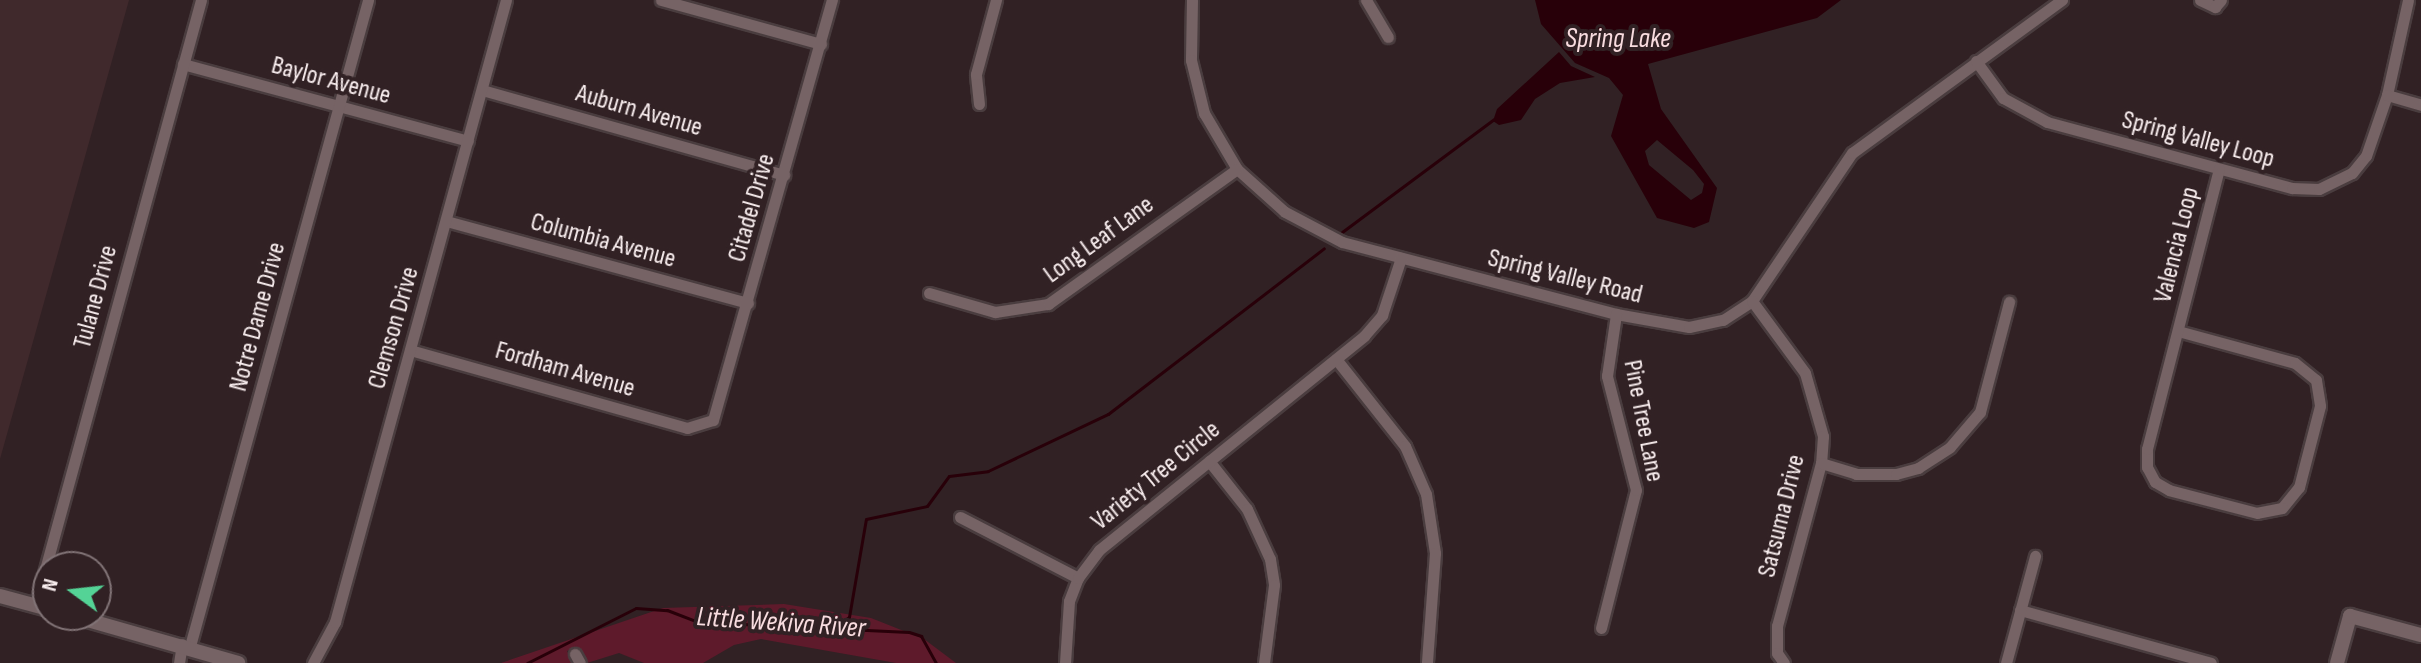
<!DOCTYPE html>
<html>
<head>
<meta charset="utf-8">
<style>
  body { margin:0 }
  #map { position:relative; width:2421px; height:663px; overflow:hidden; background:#312124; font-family:"Sofia Sans Condensed",sans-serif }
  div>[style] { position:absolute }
  .built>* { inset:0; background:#40292c }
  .green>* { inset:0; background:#5e1a2b }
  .water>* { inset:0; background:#280009 }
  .stream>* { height:3px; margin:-1.5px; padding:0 1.5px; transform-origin:1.5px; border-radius:1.5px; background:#280009 }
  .roads { filter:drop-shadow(2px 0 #4a3d3f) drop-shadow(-2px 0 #4a3d3f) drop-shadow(0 2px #4a3d3f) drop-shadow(0 -2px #4a3d3f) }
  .minor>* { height:11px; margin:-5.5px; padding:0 5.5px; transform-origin:5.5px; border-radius:5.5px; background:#766365 }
  .tertiary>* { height:14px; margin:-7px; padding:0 7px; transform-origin:7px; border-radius:7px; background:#766365 }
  span { translate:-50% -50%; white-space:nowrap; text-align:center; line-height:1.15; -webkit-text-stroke:8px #312124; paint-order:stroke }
  .street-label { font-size:26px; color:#faeff0 }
  .water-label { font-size:28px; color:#f8dcdf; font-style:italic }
  .north { position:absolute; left:32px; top:551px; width:80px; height:80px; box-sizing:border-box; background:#312124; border:2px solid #817376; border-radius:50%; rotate:285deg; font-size:22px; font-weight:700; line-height:32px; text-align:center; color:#faeff0 }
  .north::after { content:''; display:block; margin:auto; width:28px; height:36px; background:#54d396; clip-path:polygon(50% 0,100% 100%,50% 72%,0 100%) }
</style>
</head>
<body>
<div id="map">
  <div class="built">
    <i style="clip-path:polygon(0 0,129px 0,0 459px)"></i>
  </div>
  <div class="green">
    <i style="clip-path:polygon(784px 604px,871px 618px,924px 639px,956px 663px,896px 663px,761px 639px,734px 645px,703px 663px,644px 663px,619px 653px,587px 663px,577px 647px,567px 651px,573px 663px,501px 663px,663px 608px)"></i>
  </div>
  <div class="water">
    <i style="clip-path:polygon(evenodd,1535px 0,1841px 0,1817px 18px,1648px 64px,1661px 109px,1717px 188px,1709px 222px,1694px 228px,1657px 218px,1611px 136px,1623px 95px,1609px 78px,1575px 63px,1541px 24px,1535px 0,1657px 140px,1693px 170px,1704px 184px,1702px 193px,1691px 200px,1649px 165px,1645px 151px,1657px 140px)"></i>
    <i style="clip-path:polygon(1559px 52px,1571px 66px,1595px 77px,1560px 83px,1535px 99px,1521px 120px,1499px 125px,1493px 121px,1497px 109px)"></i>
  </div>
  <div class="stream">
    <i style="left:1342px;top:232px;width:189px;rotate:-36.6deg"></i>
    <i style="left:833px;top:629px;width:20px;rotate:-37deg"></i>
    <i style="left:849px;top:617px;width:99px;rotate:-80.2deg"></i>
    <i style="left:866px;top:519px;width:62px;rotate:-12deg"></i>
    <i style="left:927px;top:506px;width:37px;rotate:-54deg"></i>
    <i style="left:949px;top:476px;width:39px;rotate:-7deg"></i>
    <i style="left:988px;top:471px;width:133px;rotate:-25.4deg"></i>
    <i style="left:1108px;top:414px;width:272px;rotate:-37.5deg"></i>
    <i style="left:527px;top:663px;width:122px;rotate:-26.8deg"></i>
    <i style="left:636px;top:608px;width:31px;rotate:4deg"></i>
    <i style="left:667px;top:610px;width:33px;rotate:21deg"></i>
    <i style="left:698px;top:622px;width:211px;rotate:2.7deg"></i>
    <i style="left:909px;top:632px;width:13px;rotate:18deg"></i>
    <i style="left:921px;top:636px;width:31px;rotate:61deg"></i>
  </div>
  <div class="roads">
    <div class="minor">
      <i style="left:661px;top:0;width:166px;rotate:15.4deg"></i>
      <i style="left:1192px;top:0;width:60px;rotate:91deg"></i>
      <i style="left:1191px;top:60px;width:55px;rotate:76.2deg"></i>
      <i style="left:1204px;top:113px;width:65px;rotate:59.5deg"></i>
      <i style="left:1237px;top:169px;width:64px;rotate:41.9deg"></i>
      <i style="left:1285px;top:212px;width:64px;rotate:27.8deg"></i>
      <i style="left:1342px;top:242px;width:283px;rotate:14.7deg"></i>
      <i style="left:1616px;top:314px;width:74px;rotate:10.1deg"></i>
      <i style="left:1689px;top:327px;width:35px;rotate:-12deg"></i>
      <i style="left:1723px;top:320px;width:35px;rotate:-33deg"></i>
      <i style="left:1752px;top:301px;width:179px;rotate:-56deg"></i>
      <i style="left:1852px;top:153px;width:260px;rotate:-36.1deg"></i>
      <i style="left:1366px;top:0;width:43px;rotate:59.3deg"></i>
      <i style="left:2200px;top:0;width:17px;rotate:25deg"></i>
      <i style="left:2215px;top:7px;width:9px;rotate:-49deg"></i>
      <i style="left:1976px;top:61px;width:46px;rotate:53.9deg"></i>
      <i style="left:2003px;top:98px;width:50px;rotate:28.6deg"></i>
      <i style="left:2047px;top:122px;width:254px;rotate:15.1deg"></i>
      <i style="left:2292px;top:188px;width:27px;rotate:2deg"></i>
      <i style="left:2319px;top:189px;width:37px;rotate:-26deg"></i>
      <i style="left:2352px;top:173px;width:22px;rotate:-51deg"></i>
      <i style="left:2366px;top:156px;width:65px;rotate:-71deg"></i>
      <i style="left:2387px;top:95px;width:97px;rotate:-77.5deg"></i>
      <i style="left:183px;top:64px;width:295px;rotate:15.1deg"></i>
      <i style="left:482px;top:90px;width:314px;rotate:15.7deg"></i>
      <i style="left:2387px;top:95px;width:35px;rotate:16deg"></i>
      <i style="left:979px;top:104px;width:30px;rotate:-96deg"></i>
      <i style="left:976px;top:74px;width:77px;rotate:-74.9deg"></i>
      <i style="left:446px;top:221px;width:313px;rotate:15.2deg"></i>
      <i style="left:929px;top:293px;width:69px;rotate:16.1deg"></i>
      <i style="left:995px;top:312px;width:54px;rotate:-8.6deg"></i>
      <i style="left:1048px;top:304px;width:232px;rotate:-35.5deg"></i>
      <i style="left:1752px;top:301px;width:89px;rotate:53.6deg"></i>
      <i style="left:1805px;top:373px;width:66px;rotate:74.1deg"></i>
      <i style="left:1823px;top:436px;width:27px;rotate:94deg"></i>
      <i style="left:1821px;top:463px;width:169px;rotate:105.1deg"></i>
      <i style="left:1777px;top:626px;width:27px;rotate:90deg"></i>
      <i style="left:1777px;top:653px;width:12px;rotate:55deg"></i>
      <i style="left:2178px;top:331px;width:121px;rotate:15.3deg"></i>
      <i style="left:2295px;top:363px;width:27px;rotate:39deg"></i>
      <i style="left:2316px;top:380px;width:26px;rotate:81deg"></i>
      <i style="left:2320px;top:406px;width:84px;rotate:104.5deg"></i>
      <i style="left:2299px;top:487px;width:27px;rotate:129deg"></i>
      <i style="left:2282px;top:508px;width:25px;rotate:169deg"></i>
      <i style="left:2257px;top:513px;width:91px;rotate:-165.4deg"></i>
      <i style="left:2169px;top:490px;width:16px;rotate:-150deg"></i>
      <i style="left:2155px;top:482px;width:17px;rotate:-118deg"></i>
      <i style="left:2147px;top:467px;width:18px;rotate:-90deg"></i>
      <i style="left:2147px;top:449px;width:289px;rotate:-75.6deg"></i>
      <i style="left:410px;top:350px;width:288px;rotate:15.7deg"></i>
      <i style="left:687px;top:428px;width:27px;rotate:-17deg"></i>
      <i style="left:713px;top:420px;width:437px;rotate:-74.2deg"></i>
      <i style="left:1336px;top:359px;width:111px;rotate:51.6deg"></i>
      <i style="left:1405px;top:446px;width:52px;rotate:66.4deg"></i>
      <i style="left:1426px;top:494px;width:60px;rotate:81.3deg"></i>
      <i style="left:1435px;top:553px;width:110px;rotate:94.2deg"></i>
      <i style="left:1209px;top:461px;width:61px;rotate:51.6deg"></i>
      <i style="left:1247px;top:509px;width:55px;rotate:65.3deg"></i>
      <i style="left:1270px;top:559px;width:26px;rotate:81deg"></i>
      <i style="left:1274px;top:585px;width:79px;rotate:97.3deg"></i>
      <i style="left:1821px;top:463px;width:37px;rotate:17deg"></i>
      <i style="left:1856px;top:474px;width:40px"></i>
      <i style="left:1896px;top:474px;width:23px;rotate:-15deg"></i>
      <i style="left:1918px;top:468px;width:38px;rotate:-33deg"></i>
      <i style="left:1950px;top:447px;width:46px;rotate:-49.4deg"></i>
      <i style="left:1980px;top:412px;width:114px;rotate:-75.2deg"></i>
      <i style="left:960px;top:517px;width:133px;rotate:27.3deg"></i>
      <i style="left:35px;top:606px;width:628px;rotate:-74.68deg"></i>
      <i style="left:2020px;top:610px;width:198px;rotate:15.5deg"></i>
      <i style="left:1601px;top:628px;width:142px;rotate:-75.8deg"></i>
      <i style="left:1636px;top:490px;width:118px;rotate:-104.3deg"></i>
      <i style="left:1607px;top:376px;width:63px;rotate:-81.7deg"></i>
      <i style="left:190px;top:646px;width:670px;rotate:-74.59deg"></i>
      <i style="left:575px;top:654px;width:10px;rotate:61deg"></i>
      <i style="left:179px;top:663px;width:19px;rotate:-81deg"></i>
      <i style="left:313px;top:663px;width:47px;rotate:-61.8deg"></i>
      <i style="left:335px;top:622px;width:645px;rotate:-74.63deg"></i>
      <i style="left:1065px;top:663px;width:62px;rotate:-86.3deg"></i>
      <i style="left:1069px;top:601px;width:25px;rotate:-69deg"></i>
      <i style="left:1078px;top:578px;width:35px;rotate:-53deg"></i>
      <i style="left:1099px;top:550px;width:341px;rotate:-38.9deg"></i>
      <i style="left:1364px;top:336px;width:28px;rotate:-49deg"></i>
      <i style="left:1382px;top:315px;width:60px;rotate:-71.6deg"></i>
      <i style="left:2006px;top:663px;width:111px;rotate:-74.8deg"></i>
    </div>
    <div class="tertiary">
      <i style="left:0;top:596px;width:50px;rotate:15.2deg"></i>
      <i style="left:70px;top:615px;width:175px;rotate:15.9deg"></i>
      <i style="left:2337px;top:663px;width:49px;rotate:-74.5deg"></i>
      <i style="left:2350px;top:616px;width:73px;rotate:15deg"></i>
    </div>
  </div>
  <div class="street-label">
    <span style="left:331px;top:81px;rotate:15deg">Baylor Avenue</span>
    <span style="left:639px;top:111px;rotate:16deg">Auburn Avenue</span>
    <span style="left:2198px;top:140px;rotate:15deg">Spring Valley Loop</span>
    <span style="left:752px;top:208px;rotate:-74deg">Citadel Drive</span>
    <span style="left:1099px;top:240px;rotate:-36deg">Long Leaf Lane</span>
    <span style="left:603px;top:241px;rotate:15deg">Columbia Avenue</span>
    <span style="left:2177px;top:245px;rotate:-76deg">Valencia Loop</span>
    <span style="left:1565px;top:277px;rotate:14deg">Spring Valley Road</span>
    <span style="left:96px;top:297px;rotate:-75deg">Tulane Drive</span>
    <span style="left:258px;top:317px;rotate:-75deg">Notre Dame Drive</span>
    <span style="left:394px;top:328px;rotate:-74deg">Clemson Drive</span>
    <span style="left:565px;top:370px;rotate:16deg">Fordham Avenue</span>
    <span style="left:1643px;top:421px;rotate:79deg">Pine Tree Lane</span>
    <span style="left:1156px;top:476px;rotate:-39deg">Variety Tree Circle</span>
    <span style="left:1782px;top:516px;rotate:-76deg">Satsuma Drive</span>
  </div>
  <div class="water-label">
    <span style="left:1618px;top:39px">Spring Lake</span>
    <span style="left:781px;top:623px;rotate:4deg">Little Wekiva River</span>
  </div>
  <div class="north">N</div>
</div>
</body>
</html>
